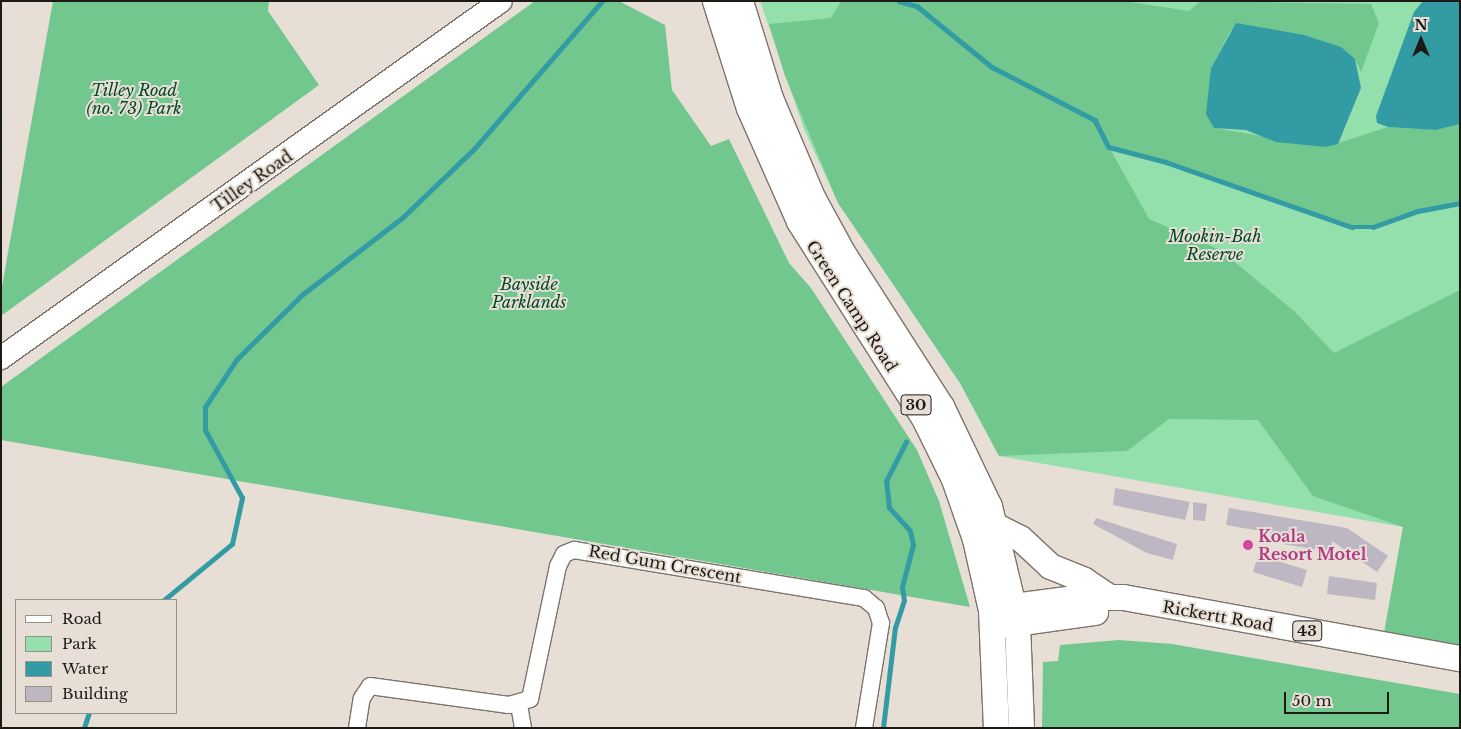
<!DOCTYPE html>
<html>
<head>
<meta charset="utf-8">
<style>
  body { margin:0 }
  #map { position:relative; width:1461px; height:729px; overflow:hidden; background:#e7dfd5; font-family:"Libre Baskerville",serif }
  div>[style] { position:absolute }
  .green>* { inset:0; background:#94e0ac }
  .forest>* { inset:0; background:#72c78f }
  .water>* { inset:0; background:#339ba3 }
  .stream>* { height:4.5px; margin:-2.25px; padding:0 2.25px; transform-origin:2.25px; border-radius:2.25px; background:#339ba3 }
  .building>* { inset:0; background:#bcb7c2 }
  .roads { filter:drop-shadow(1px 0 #7b746b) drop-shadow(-1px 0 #7b746b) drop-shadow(0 1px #7b746b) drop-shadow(0 -1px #7b746b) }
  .street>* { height:16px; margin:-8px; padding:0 8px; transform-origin:8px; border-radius:8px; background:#fff }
  .secondary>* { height:22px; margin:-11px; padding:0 11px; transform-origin:11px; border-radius:11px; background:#fff }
  .primary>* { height:25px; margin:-12.5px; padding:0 12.5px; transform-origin:12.5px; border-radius:12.5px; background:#fff }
  .dots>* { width:14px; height:14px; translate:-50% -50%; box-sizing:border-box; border:2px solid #e7dfd5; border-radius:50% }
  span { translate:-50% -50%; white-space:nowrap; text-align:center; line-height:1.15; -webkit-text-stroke:4px #e7dfd5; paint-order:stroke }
  .shield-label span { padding:1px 4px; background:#e7dfd5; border:1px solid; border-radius:4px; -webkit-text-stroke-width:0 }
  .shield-label { font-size:15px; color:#1d1a16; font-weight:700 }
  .park-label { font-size:16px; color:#014825; font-style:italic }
  .street-label { font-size:16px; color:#1d1a16 }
  .hotel-label { font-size:16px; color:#b23c85; font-weight:700 }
  .left { translate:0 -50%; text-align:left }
  .frame { position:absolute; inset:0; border:2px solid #1d1a16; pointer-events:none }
  .legend { position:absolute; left:15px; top:599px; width:162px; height:115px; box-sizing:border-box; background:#e7dfd5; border:1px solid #969089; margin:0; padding:6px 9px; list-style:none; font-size:15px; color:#1d1a16 }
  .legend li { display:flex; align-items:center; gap:10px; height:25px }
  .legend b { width:25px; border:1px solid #969089 }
  .north { position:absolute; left:1396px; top:15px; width:50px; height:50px; -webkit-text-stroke:4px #e7dfd5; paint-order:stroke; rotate:0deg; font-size:14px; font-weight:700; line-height:20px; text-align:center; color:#1d1a16 }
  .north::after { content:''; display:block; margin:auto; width:18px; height:22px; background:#1d1a16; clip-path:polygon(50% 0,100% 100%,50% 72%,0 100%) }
  .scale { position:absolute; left:1284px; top:692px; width:105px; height:22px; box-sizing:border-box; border:2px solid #1d1a16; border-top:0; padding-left:6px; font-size:15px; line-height:18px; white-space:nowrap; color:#1d1a16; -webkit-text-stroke:4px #e7dfd5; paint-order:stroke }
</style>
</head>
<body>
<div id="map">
  <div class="green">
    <i style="clip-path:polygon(760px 1px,1460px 1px,1460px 646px,1384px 633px,1403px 527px,999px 456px,960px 383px,838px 203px,804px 129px)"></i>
  </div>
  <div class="forest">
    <i style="clip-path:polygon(53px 1px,269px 1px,268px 11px,319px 85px,1px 316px,1px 292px)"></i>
    <i style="clip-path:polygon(535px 1px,619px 1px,665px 25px,672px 90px,711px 146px,729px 139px,789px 263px,811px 288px,917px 450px,939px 501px,970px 607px,1px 440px,1px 387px)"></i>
    <i style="clip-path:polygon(841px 1px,1124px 1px,1189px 11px,1201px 1px,1371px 4px,1379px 23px,1361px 72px,1355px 59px,1231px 30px,1211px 68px,1210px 89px,1220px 129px,1326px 147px,1388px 127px,1436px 130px,1460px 124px,1460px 203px,1418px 211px,1373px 227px,1352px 227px,1166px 162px,1109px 147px,1149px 219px,1220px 250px,1294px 311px,1334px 353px,1460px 290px,1460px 646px,1384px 633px,1403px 527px,1313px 496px,1258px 420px,1169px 419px,1127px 451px,999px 456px,960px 383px,838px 203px,785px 76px,769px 24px,831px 18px)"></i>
    <i style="clip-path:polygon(1119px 640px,1172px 644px,1460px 694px,1460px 728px,1042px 728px,1043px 662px,1058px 661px,1060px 645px)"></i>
  </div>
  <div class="water">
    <i style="clip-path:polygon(1423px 1px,1460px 1px,1460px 124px,1436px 130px,1388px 127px,1377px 123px,1376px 116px,1414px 12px)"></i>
    <i style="clip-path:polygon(1236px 23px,1304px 35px,1341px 47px,1355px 59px,1361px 88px,1338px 144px,1326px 147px,1276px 142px,1246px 130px,1214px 128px,1206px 114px,1211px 68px)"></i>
  </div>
  <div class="stream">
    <i style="left:899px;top:1px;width:19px;rotate:16deg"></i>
    <i style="left:917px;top:6px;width:97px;rotate:39.1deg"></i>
    <i style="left:992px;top:67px;width:116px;rotate:27.2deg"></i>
    <i style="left:1095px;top:120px;width:30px;rotate:63deg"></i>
    <i style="left:1109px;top:147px;width:59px;rotate:14.7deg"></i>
    <i style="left:1166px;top:162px;width:197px;rotate:19.3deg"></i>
    <i style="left:1352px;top:227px;width:21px"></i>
    <i style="left:1373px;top:227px;width:48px;rotate:-19.6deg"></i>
    <i style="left:1418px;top:211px;width:43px;rotate:-10.8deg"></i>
    <i style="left:164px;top:600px;width:88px;rotate:-39.5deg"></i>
    <i style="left:232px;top:544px;width:47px;rotate:-77.7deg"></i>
    <i style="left:242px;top:498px;width:77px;rotate:-118.6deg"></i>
    <i style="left:205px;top:430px;width:23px;rotate:-90deg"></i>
    <i style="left:205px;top:407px;width:58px;rotate:-56.3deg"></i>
    <i style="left:237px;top:359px;width:93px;rotate:-44.6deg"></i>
    <i style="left:303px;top:294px;width:125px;rotate:-37.5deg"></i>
    <i style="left:402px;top:218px;width:100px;rotate:-43.8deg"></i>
    <i style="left:474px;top:149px;width:196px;rotate:-49.1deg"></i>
    <i style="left:84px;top:728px;width:16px;rotate:-72deg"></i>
    <i style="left:883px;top:728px;width:101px;rotate:-83.2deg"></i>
    <i style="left:895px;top:628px;width:28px;rotate:-72deg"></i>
    <i style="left:904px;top:601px;width:14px;rotate:-98deg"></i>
    <i style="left:902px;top:587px;width:43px;rotate:-75.3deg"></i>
    <i style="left:913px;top:545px;width:14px;rotate:-102deg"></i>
    <i style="left:910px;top:531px;width:31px;rotate:-132deg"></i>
    <i style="left:889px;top:508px;width:27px;rotate:-96deg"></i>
    <i style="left:886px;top:481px;width:44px;rotate:-62.9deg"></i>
  </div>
  <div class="building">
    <i style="clip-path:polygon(1115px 488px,1190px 502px,1185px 520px,1113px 505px)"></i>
    <i style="clip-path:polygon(1193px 502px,1207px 504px,1205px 521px,1193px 520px)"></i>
    <i style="clip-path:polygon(1229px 508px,1347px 528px,1388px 556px,1377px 572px,1332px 541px,1331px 552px,1283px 544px,1284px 535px,1226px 525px)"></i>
    <i style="clip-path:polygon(1096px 518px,1177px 544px,1173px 560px,1147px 553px,1093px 524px)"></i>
    <i style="clip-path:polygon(1258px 555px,1307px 570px,1302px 587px,1253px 572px)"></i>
    <i style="clip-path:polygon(1329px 576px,1377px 583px,1375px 600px,1327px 594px)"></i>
  </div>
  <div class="roads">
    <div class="street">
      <i style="left:519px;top:705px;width:23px;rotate:80deg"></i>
      <i style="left:357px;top:728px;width:30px;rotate:-81deg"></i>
      <i style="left:362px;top:698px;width:14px;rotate:-56deg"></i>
      <i style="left:370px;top:686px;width:140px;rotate:7.8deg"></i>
      <i style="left:509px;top:705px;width:22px;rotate:-16deg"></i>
      <i style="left:530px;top:699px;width:136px;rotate:-78.1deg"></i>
      <i style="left:558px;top:566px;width:13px;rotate:-63deg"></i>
      <i style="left:564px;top:554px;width:11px;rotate:-22deg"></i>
      <i style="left:574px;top:550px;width:294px;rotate:9.4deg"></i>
      <i style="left:864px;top:598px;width:16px;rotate:40deg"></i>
      <i style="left:876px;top:608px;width:16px;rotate:72deg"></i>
      <i style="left:881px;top:623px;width:106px;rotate:99.2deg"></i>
    </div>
    <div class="secondary">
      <i style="left:1px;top:358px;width:614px;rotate:-35.53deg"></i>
    </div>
    <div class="primary">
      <i style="left:715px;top:1px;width:112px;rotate:72.4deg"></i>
      <i style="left:749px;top:108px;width:124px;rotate:66.1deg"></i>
      <i style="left:799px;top:221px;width:233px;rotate:57.6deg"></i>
      <i style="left:924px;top:418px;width:68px;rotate:63.8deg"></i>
      <i style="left:954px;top:479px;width:64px;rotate:70.7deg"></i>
      <i style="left:975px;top:539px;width:73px;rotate:77.3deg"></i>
      <i style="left:991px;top:610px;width:118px;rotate:87.6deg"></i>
      <i style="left:740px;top:1px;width:102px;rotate:72.8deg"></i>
      <i style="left:770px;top:98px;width:108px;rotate:67deg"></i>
      <i style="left:812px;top:197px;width:63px;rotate:61.4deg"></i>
      <i style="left:842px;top:252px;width:183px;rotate:57.3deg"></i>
      <i style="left:941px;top:406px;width:111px;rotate:64.4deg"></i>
      <i style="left:989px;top:506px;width:120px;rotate:76.5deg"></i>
      <i style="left:1017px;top:623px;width:105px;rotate:87.8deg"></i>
      <i style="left:996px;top:526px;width:27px;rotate:27deg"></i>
      <i style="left:1020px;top:538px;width:41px;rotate:43deg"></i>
      <i style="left:1050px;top:566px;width:37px;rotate:22deg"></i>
      <i style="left:1084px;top:580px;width:29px;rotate:34deg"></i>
      <i style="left:998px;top:608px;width:83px;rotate:-7.6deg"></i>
      <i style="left:1080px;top:597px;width:43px"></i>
      <i style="left:1123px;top:597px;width:342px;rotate:10.3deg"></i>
      <i style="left:1000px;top:625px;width:96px;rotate:-7.8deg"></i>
    </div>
  </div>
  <div class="dots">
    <i style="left:1248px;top:545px;background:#d1479c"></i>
  </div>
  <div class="shield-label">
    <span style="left:916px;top:405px">30</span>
    <span style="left:1307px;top:631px">43</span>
  </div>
  <div class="park-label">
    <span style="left:134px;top:99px">Tilley Road<br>(no. 73) Park</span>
    <span style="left:1215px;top:245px">Mookin-Bah<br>Reserve</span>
    <span style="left:529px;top:293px">Bayside<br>Parklands</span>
  </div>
  <div class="street-label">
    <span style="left:252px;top:181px;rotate:-35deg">Tilley Road</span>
    <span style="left:852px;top:306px;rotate:57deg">Green Camp Road</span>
    <span style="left:665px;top:564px;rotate:10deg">Red Gum Crescent</span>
    <span style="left:1218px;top:616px;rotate:10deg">Rickertt Road</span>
  </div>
  <div class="hotel-label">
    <span class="left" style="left:1258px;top:545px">Koala<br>Resort Motel</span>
  </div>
  <div class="frame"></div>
  <ul class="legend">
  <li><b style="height:6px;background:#fff"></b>Road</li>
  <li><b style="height:14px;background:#94e0ac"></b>Park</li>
  <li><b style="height:14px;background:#339ba3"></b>Water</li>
  <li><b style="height:14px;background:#bcb7c2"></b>Building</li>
  </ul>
  <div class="north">N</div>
  <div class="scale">50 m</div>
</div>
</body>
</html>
